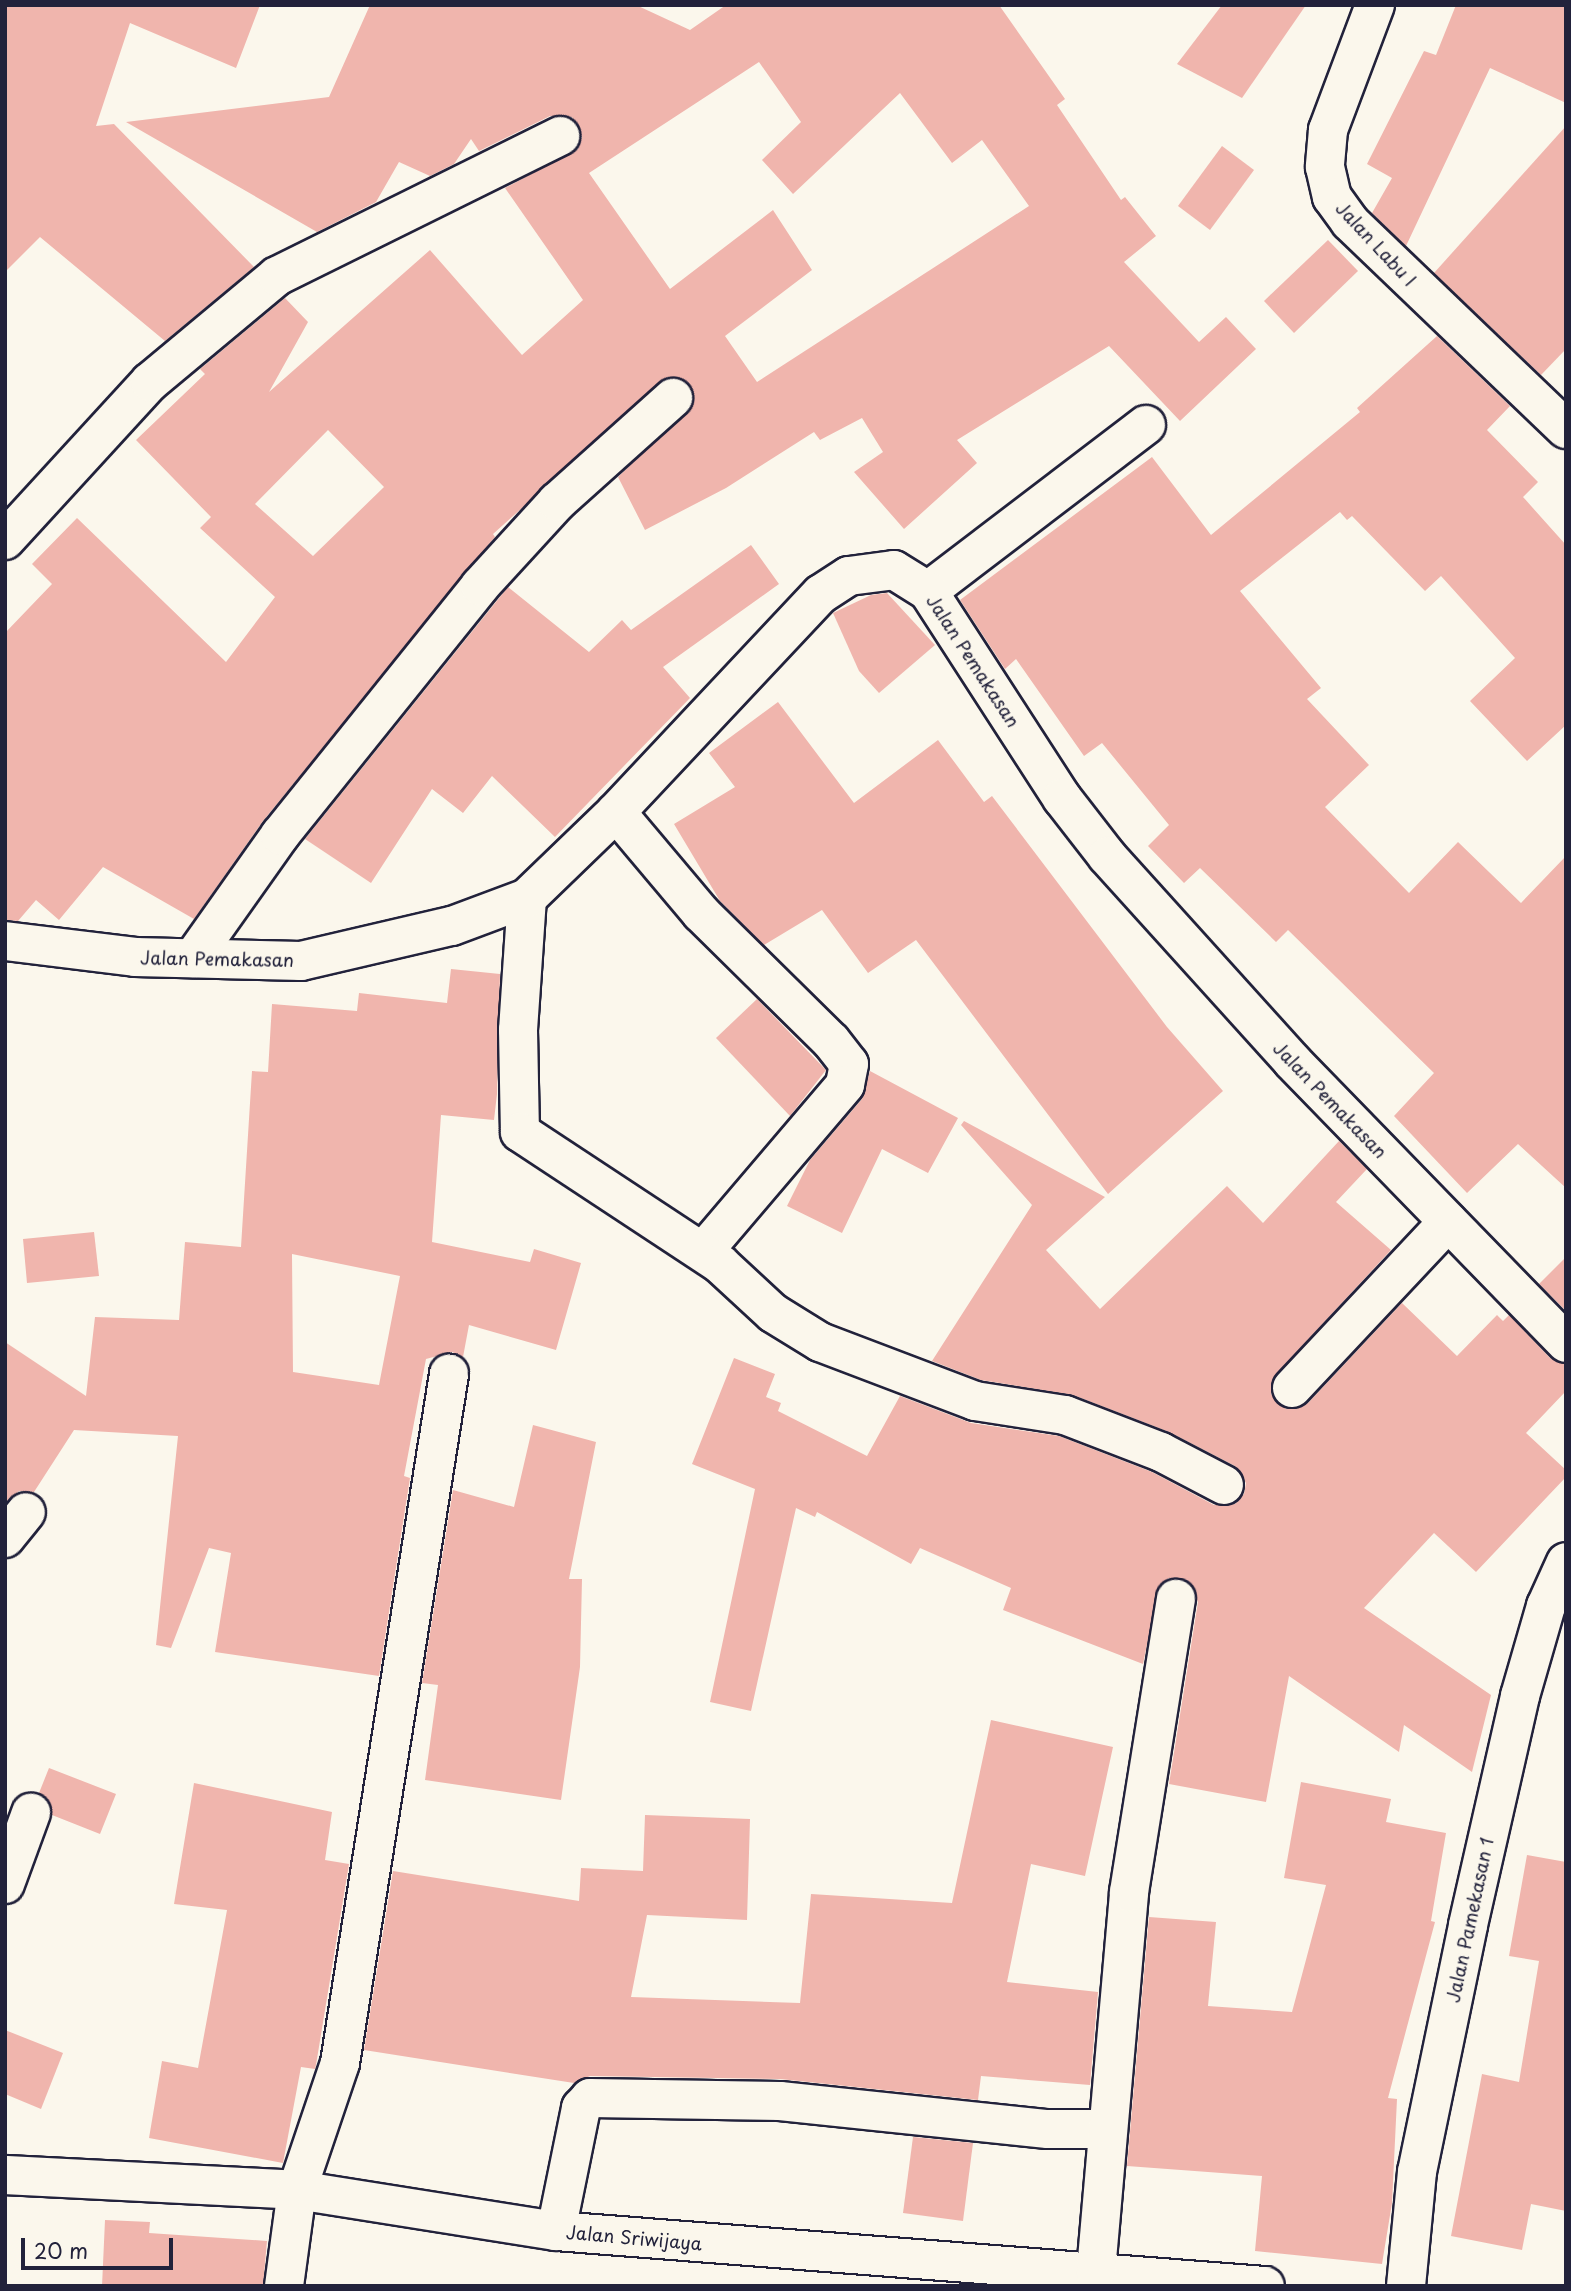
<!DOCTYPE html>
<html>
<head>
<meta charset="utf-8">
<style>
  body { margin:0 }
  #map { position:relative; width:1571px; height:2291px; overflow:hidden; background:#fbf7ec; font-family:"Playpen Sans",sans-serif }
  div>[style] { position:absolute }
  .building>* { inset:0; background:#f0b5ad }
  .roads { filter:drop-shadow(2px 0 #22223b) drop-shadow(-2px 0 #22223b) drop-shadow(0 2px #22223b) drop-shadow(0 -2px #22223b) }
  .minor>* { height:38px; margin:-19px; padding:0 19px; transform-origin:19px; border-radius:19px; background:#fbf7ec }
  span { translate:-50% -50%; white-space:nowrap; text-align:center; line-height:1.15; -webkit-text-stroke:5px #fbf7ec; paint-order:stroke }
  .street-label { font-size:18px; color:#22223b }
  .frame { position:absolute; inset:0; border:7px solid #22223b; pointer-events:none }
  .scale { position:absolute; left:21px; top:2238px; width:152px; height:32px; box-sizing:border-box; border:4px solid #22223b; border-top:0; padding-left:9px; font-size:21px; line-height:24px; white-space:nowrap; color:#22223b; -webkit-text-stroke:5px #fbf7ec; paint-order:stroke }
</style>
</head>
<body>
<div id="map">
  <div class="building">
    <i style="clip-path:polygon(5px 5px,260px 5px,236px 68px,130px 23px,96px 126px,114px 124px,254px 267px,165px 341px,40px 237px,5px 272px)"></i>
    <i style="clip-path:polygon(evenodd,370px 5px,636px 5px,690px 30px,726px 5px,999px 5px,1065px 99px,1057px 105px,1121px 200px,1125px 197px,1156px 236px,1124px 262px,1199px 342px,1226px 317px,1256px 349px,1180px 421px,1109px 346px,957px 440px,977px 463px,904px 529px,854px 472px,883px 452px,862px 418px,820px 440px,814px 432px,726px 488px,645px 530px,618px 477px,693px 405px,689px 383px,668px 377px,493px 534px,495px 537px,263px 821px,194px 919px,103px 867px,59px 920px,36px 900px,18px 921px,5px 920px,5px 633px,52px 584px,32px 564px,77px 518px,226px 662px,275px 597px,200px 528px,211px 517px,136px 440px,205px 374px,200px 369px,285px 298px,308px 322px,269px 392px,430px 250px,522px 355px,583px 300px,505px 188px,578px 149px,582px 137px,572px 117px,550px 116px,479px 151px,471px 139px,454px 164px,430px 176px,399px 162px,376px 202px,317px 232px,126px 122px,329px 97px,370px 5px,759px 62px,801px 122px,762px 160px,793px 194px,900px 93px,952px 163px,982px 140px,1029px 206px,757px 382px,725px 336px,812px 270px,773px 210px,670px 289px,589px 173px,759px 62px,370px 5px,328px 430px,384px 487px,313px 556px,255px 504px,328px 430px)"></i>
    <i style="clip-path:polygon(1222px 5px,1306px 5px,1242px 98px,1177px 64px)"></i>
    <i style="clip-path:polygon(1456px 5px,1566px 5px,1566px 103px,1490px 68px,1406px 246px,1372px 213px,1392px 178px,1367px 164px,1424px 51px,1436px 55px)"></i>
    <i style="clip-path:polygon(1566px 126px,1566px 349px,1541px 375px,1434px 273px)"></i>
    <i style="clip-path:polygon(1222px 146px,1254px 170px,1210px 230px,1178px 206px)"></i>
    <i style="clip-path:polygon(1328px 240px,1358px 271px,1294px 333px,1264px 301px)"></i>
    <i style="clip-path:polygon(1437px 336px,1510px 406px,1487px 430px,1538px 482px,1523px 497px,1566px 545px,1566px 725px,1527px 761px,1470px 701px,1515px 658px,1441px 576px,1425px 591px,1352px 516px,1347px 520px,1340px 512px,1240px 591px,1321px 688px,1307px 699px,1369px 765px,1325px 807px,1409px 893px,1458px 842px,1521px 903px,1566px 856px,1566px 1188px,1518px 1144px,1467px 1193px,1394px 1116px,1434px 1073px,1288px 930px,1276px 942px,1200px 868px,1184px 883px,1148px 846px,1169px 825px,1102px 743px,1084px 756px,1016px 659px,1005px 669px,960px 600px,1152px 457px,1211px 535px,1360px 412px,1357px 408px)"></i>
    <i style="clip-path:polygon(751px 545px,779px 584px,663px 667px,690px 698px,555px 837px,492px 776px,463px 813px,432px 789px,371px 883px,305px 839px,508px 587px,589px 652px,622px 620px,631px 630px)"></i>
    <i style="clip-path:polygon(887px 593px,935px 645px,879px 693px,859px 671px,833px 613px,871px 595px)"></i>
    <i style="clip-path:polygon(778px 702px,854px 803px,938px 740px,984px 802px,992px 796px,1167px 1027px,1223px 1091px,1108px 1194px,916px 940px,868px 973px,822px 910px,764px 945px,720px 901px,674px 824px,735px 787px,709px 753px)"></i>
    <i style="clip-path:polygon(evenodd,451px 969px,500px 974px,497px 1094px,494px 1120px,441px 1115px,432px 1242px,530px 1262px,534px 1249px,581px 1263px,556px 1350px,469px 1325px,463px 1357px,452px 1352px,426px 1359px,404px 1476px,410px 1478px,379px 1676px,215px 1652px,231px 1553px,209px 1548px,171px 1648px,156px 1645px,178px 1436px,74px 1430px,34px 1492px,19px 1491px,5px 1503px,5px 1342px,86px 1396px,95px 1317px,179px 1320px,185px 1242px,241px 1247px,252px 1071px,268px 1072px,272px 1004px,357px 1011px,359px 993px,447px 1003px,451px 969px,292px 1254px,400px 1276px,379px 1385px,293px 1372px,292px 1254px)"></i>
    <i style="clip-path:polygon(757px 999px,826px 1070px,790px 1116px,716px 1038px)"></i>
    <i style="clip-path:polygon(870px 1071px,958px 1118px,928px 1173px,882px 1149px,842px 1233px,787px 1206px,810px 1160px,862px 1099px)"></i>
    <i style="clip-path:polygon(964px 1121px,1105px 1197px,1046px 1250px,1100px 1309px,1227px 1186px,1263px 1223px,1339px 1141px,1367px 1169px,1336px 1202px,1391px 1250px,1276px 1374px,1271px 1394px,1286px 1409px,1308px 1403px,1402px 1303px,1457px 1356px,1497px 1315px,1503px 1321px,1509px 1315px,1550px 1358px,1566px 1364px,1566px 1391px,1526px 1433px,1566px 1470px,1566px 1477px,1476px 1572px,1434px 1533px,1364px 1608px,1491px 1695px,1472px 1772px,1404px 1725px,1399px 1752px,1289px 1676px,1266px 1802px,1169px 1784px,1198px 1602px,1189px 1582px,1169px 1578px,1159px 1586px,1143px 1664px,1003px 1610px,1011px 1588px,920px 1548px,911px 1564px,817px 1512px,815px 1517px,796px 1508px,751px 1711px,710px 1702px,755px 1489px,692px 1464px,734px 1358px,775px 1374px,766px 1397px,781px 1403px,778px 1411px,867px 1456px,900px 1396px,971px 1423px,1059px 1436px,1152px 1472px,1214px 1505px,1235px 1504px,1244px 1494px,1246px 1483px,1235px 1466px,1169px 1432px,1073px 1395px,981px 1380px,932px 1361px,1032px 1205px,961px 1125px)"></i>
    <i style="clip-path:polygon(94px 1232px,99px 1276px,27px 1283px,23px 1239px)"></i>
    <i style="clip-path:polygon(1566px 1257px,1566px 1311px,1539px 1284px)"></i>
    <i style="clip-path:polygon(533px 1425px,596px 1442px,569px 1579px,582px 1579px,580px 1667px,561px 1800px,425px 1780px,438px 1685px,422px 1683px,453px 1490px,514px 1507px)"></i>
    <i style="clip-path:polygon(991px 1720px,1113px 1747px,1085px 1876px,1031px 1864px,1007px 1982px,1098px 1992px,1090px 2085px,981px 2076px,978px 2100px,780px 2079px,590px 2076px,574px 2083px,364px 2050px,393px 1871px,579px 1901px,581px 1868px,643px 1871px,645px 1815px,750px 1819px,747px 1920px,647px 1915px,631px 1997px,800px 2003px,811px 1894px,952px 1903px)"></i>
    <i style="clip-path:polygon(49px 1768px,116px 1794px,100px 1834px,52px 1815px,48px 1800px,39px 1793px)"></i>
    <i style="clip-path:polygon(1301px 1782px,1391px 1799px,1386px 1822px,1446px 1833px,1431px 1921px,1435px 1922px,1388px 2098px,1397px 2099px,1392px 2203px,1382px 2264px,1255px 2251px,1262px 2176px,1127px 2166px,1149px 1917px,1216px 1922px,1208px 2006px,1292px 2012px,1326px 1885px,1284px 1878px)"></i>
    <i style="clip-path:polygon(194px 1783px,332px 1812px,325px 1860px,349px 1864px,316px 2065px,315px 2069px,301px 2067px,283px 2163px,149px 2138px,162px 2061px,198px 2068px,227px 1910px,174px 1904px)"></i>
    <i style="clip-path:polygon(1527px 1855px,1566px 1862px,1566px 2211px,1531px 2204px,1522px 2250px,1451px 2236px,1482px 2074px,1519px 2082px,1539px 1961px,1509px 1956px)"></i>
    <i style="clip-path:polygon(5px 2030px,63px 2053px,41px 2109px,5px 2094px)"></i>
    <i style="clip-path:polygon(913px 2137px,973px 2143px,963px 2221px,903px 2213px)"></i>
    <i style="clip-path:polygon(105px 2220px,150px 2222px,149px 2233px,267px 2241px,263px 2286px,102px 2286px)"></i>
  </div>
  <div class="roads">
    <div class="minor">
      <i style="left:1375px;top:5px;width:134px;rotate:110.6deg"></i>
      <i style="left:1328px;top:130px;width:37px;rotate:95deg"></i>
      <i style="left:1325px;top:167px;width:31px;rotate:77deg"></i>
      <i style="left:1332px;top:197px;width:31px;rotate:54deg"></i>
      <i style="left:1350px;top:222px;width:299px;rotate:43.8deg"></i>
      <i style="left:5px;top:540px;width:214px;rotate:-47.5deg"></i>
      <i style="left:150px;top:382px;width:165px;rotate:-39.8deg"></i>
      <i style="left:277px;top:276px;width:316px;rotate:-26.3deg"></i>
      <i style="left:928px;top:591px;width:274px;rotate:-37.3deg"></i>
      <i style="left:616px;top:812px;width:132px;rotate:49.9deg"></i>
      <i style="left:701px;top:913px;width:182px;rotate:44.6deg"></i>
      <i style="left:831px;top:1041px;width:29px;rotate:52deg"></i>
      <i style="left:849px;top:1064px;width:21px;rotate:101deg"></i>
      <i style="left:845px;top:1085px;width:219px;rotate:130.4deg"></i>
      <i style="left:527px;top:898px;width:132px;rotate:93.9deg"></i>
      <i style="left:518px;top:1030px;width:102px;rotate:88.9deg"></i>
      <i style="left:520px;top:1132px;width:240px;rotate:33.4deg"></i>
      <i style="left:720px;top:1264px;width:72px;rotate:42.8deg"></i>
      <i style="left:773px;top:1313px;width:55px;rotate:31.7deg"></i>
      <i style="left:820px;top:1342px;width:166px;rotate:20.8deg"></i>
      <i style="left:975px;top:1401px;width:91px;rotate:8.8deg"></i>
      <i style="left:1065px;top:1415px;width:103px;rotate:21.1deg"></i>
      <i style="left:1161px;top:1452px;width:71px;rotate:27.6deg"></i>
      <i style="left:5px;top:941px;width:131px;rotate:7deg"></i>
      <i style="left:135px;top:957px;width:166px;rotate:1.4deg"></i>
      <i style="left:301px;top:961px;width:155px;rotate:-13.1deg"></i>
      <i style="left:452px;top:926px;width:80px;rotate:-20.5deg"></i>
      <i style="left:527px;top:898px;width:124px;rotate:-44deg"></i>
      <i style="left:616px;top:812px;width:299px;rotate:-46.8deg"></i>
      <i style="left:821px;top:594px;width:33px;rotate:-33deg"></i>
      <i style="left:849px;top:576px;width:45px;rotate:-7.6deg"></i>
      <i style="left:894px;top:570px;width:40px;rotate:32deg"></i>
      <i style="left:928px;top:591px;width:247px;rotate:57.1deg"></i>
      <i style="left:1062px;top:798px;width:73px;rotate:52.2deg"></i>
      <i style="left:1107px;top:856px;width:276px;rotate:47.9deg"></i>
      <i style="left:1292px;top:1061px;width:393px;rotate:45.8deg"></i>
      <i style="left:193px;top:958px;width:151px;rotate:-54.7deg"></i>
      <i style="left:280px;top:835px;width:319px;rotate:-51.2deg"></i>
      <i style="left:480px;top:586px;width:114px;rotate:-47.5deg"></i>
      <i style="left:557px;top:502px;width:156px;rotate:-41.9deg"></i>
      <i style="left:1292px;top:1388px;width:228px;rotate:-46.8deg"></i>
      <i style="left:5px;top:1538px;width:33px;rotate:-51deg"></i>
      <i style="left:5px;top:1884px;width:76px;rotate:-69.9deg"></i>
      <i style="left:5px;top:2175px;width:292px;rotate:2.9deg"></i>
      <i style="left:297px;top:2190px;width:262px;rotate:9deg"></i>
      <i style="left:556px;top:2231px;width:711px;rotate:4.44deg"></i>
      <i style="left:556px;top:2231px;width:126px;rotate:-78.5deg"></i>
      <i style="left:581px;top:2108px;width:13px;rotate:-48deg"></i>
      <i style="left:590px;top:2098px;width:190px;rotate:0.9deg"></i>
      <i style="left:780px;top:2101px;width:269px;rotate:6deg"></i>
      <i style="left:1048px;top:2129px;width:60px"></i>
      <i style="left:1096px;top:2271px;width:380px;rotate:-85deg"></i>
      <i style="left:1129px;top:1892px;width:297px;rotate:-80.9deg"></i>
      <i style="left:284px;top:2286px;width:97px;rotate:-82.3deg"></i>
      <i style="left:297px;top:2190px;width:134px;rotate:-71.3deg"></i>
      <i style="left:340px;top:2063px;width:698px;rotate:-81.01deg"></i>
      <i style="left:1406px;top:2286px;width:115px;rotate:-84.5deg"></i>
      <i style="left:1417px;top:2172px;width:252px;rotate:-78.3deg"></i>
      <i style="left:1468px;top:1925px;width:235px;rotate:-77.2deg"></i>
      <i style="left:1520px;top:1696px;width:94px;rotate:-73.9deg"></i>
      <i style="left:1546px;top:1606px;width:48px;rotate:-65.6deg"></i>
    </div>
  </div>
  <div class="street-label">
    <span style="left:1376px;top:244px;rotate:47deg">Jalan Labu I</span>
    <span style="left:973px;top:661px;rotate:57deg">Jalan Pemakasan</span>
    <span style="left:217px;top:959px;rotate:1deg">Jalan Pemakasan</span>
    <span style="left:1330px;top:1100px;rotate:46deg">Jalan Pemakasan</span>
    <span style="left:1470px;top:1920px;rotate:-78deg">Jalan Pamekasan 1</span>
    <span style="left:634px;top:2238px;rotate:5deg">Jalan Sriwijaya</span>
  </div>
  <div class="frame"></div>
  <div class="scale">20 m</div>
</div>
</body>
</html>
